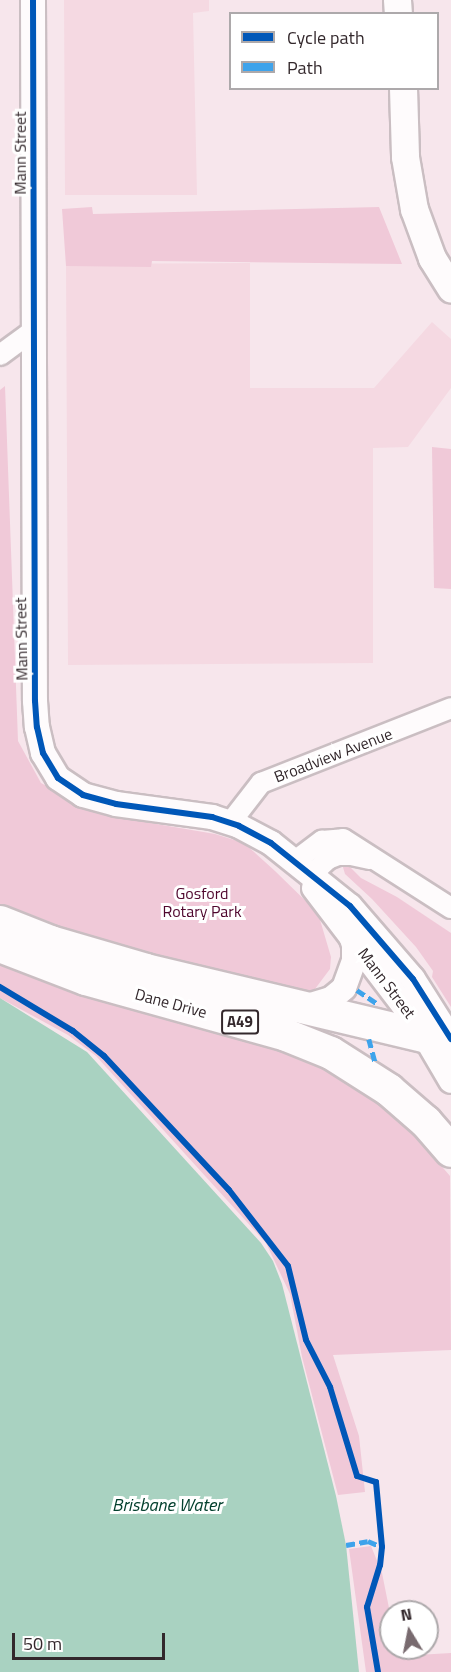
<!DOCTYPE html>
<html>
<head>
<meta charset="utf-8">
<style>
  body { margin:0 }
  #map { position:relative; width:451px; height:1672px; overflow:hidden; background:#f7e6ec; font-family:"Titillium Web",sans-serif }
  div>[style] { position:absolute }
  .built>* { inset:0; background:#f5d9e2 }
  .green>* { inset:0; background:#f0c9d8 }
  .water>* { inset:0; background:#a9d2c1 }
  .roads { filter:drop-shadow(2px 0 #cabec2) drop-shadow(-2px 0 #cabec2) drop-shadow(0 2px #cabec2) drop-shadow(0 -2px #cabec2) }
  .minor>* { height:20px; margin:-10px; padding:0 10px; transform-origin:10px; border-radius:10px; background:#fefbfc }
  .tertiary>* { height:24px; margin:-12px; padding:0 12px; transform-origin:12px; border-radius:12px; background:#fefbfc }
  .secondary>* { height:27px; margin:-13.5px; padding:0 13.5px; transform-origin:13.5px; border-radius:13.5px; background:#fefbfc }
  .trunk>* { height:32px; margin:-16px; padding:0 16px; transform-origin:16px; border-radius:16px; background:#fefbfc }
  .quiet>* { height:4.5px; margin-top:-2.25px; transform-origin:0; background:repeating-linear-gradient(90deg,#3ea3eb 0 9px,transparent 0 13.5px) }
  .cycleway>* { height:6px; margin:-3px; padding:0 3px; transform-origin:3px; border-radius:3px; background:#0057b8 }
  span { translate:-50% -50%; white-space:nowrap; text-align:center; line-height:1.15; -webkit-text-stroke:6px #fff; paint-order:stroke }
  .shield-label span { padding:2px 4px; background:#fff; border:2px solid; border-radius:4px; -webkit-text-stroke-width:0 }
  .shield-label { font-size:15px; color:#33282c; font-weight:700 }
  .street-label { font-size:16px; color:#33282c }
  .park-label { font-size:16px; color:#4f062d }
  .water-label { font-size:18px; color:#04402e; font-style:italic }
  .legend { position:absolute; left:229px; top:12px; width:210px; height:78px; box-sizing:border-box; background:#fff; border:2px solid #ada9ab; margin:0; padding:8px 10px; list-style:none; font-size:18px; color:#33282c }
  .legend li { display:flex; align-items:center; gap:12px; height:30px }
  .legend b { width:30px; border:2px solid #ada9ab }
  .north { position:absolute; left:379px; top:1600px; width:60px; height:60px; box-sizing:border-box; background:#fff; border:2px solid #ada9ab; border-radius:50%; rotate:350deg; font-size:16px; font-weight:700; line-height:24px; text-align:center; color:#33282c }
  .north::after { content:''; display:block; margin:auto; width:21px; height:27px; background:#786a6f; clip-path:polygon(50% 0,100% 100%,50% 72%,0 100%) }
  .scale { position:absolute; left:12px; top:1633px; width:153px; height:27px; box-sizing:border-box; border:3px solid #33282c; border-top:0; padding-left:8px; font-size:18px; line-height:21px; white-space:nowrap; color:#33282c; -webkit-text-stroke:4px #fff; paint-order:stroke }
</style>
</head>
<body>
<div id="map">
  <div class="built">
    <i style="clip-path:polygon(64px 0,209px 0,209px 11px,193px 13px,197px 195px,65px 195px)"></i>
    <i style="clip-path:polygon(250px 263px,250px 388px,374px 388px,432px 322px,451px 339px,451px 388px,408px 447px,373px 448px,373px 663px,68px 665px,66px 264px)"></i>
  </div>
  <div class="green">
    <i style="clip-path:polygon(92px 207px,93px 214px,379px 207px,402px 264px,152px 261px,151px 267px,66px 266px,62px 209px)"></i>
    <i style="clip-path:polygon(5px 386px,18px 741px,41px 783px,73px 800px,104px 815px,215px 834px,244px 843px,275px 871px,318px 913px,331px 957px,330px 969px,309px 997px,253px 988px,0 910px,0 390px)"></i>
    <i style="clip-path:polygon(432px 447px,451px 449px,451px 589px,434px 588px)"></i>
    <i style="clip-path:polygon(342px 864px,349px 866px,361px 878px,397px 897px,451px 933px,451px 1007px,432px 977px,433px 971px,416px 947px,372px 899px,345px 874px)"></i>
    <i style="clip-path:polygon(0 958px,316px 1063px,362px 1089px,408px 1127px,450px 1176px,451px 1350px,333px 1355px,359px 1436px,365px 1492px,338px 1495px,302px 1357px,290px 1294px,266px 1243px,96px 1056px,68px 1035px,0 998px)"></i>
    <i style="clip-path:polygon(371px 1546px,382px 1573px,391px 1618px,391px 1648px,398px 1648px,400px 1656px,451px 1653px,451px 1672px,366px 1672px,349px 1549px)"></i>
  </div>
  <div class="water">
    <i style="clip-path:polygon(0 998px,87px 1052px,261px 1243px,273px 1261px,282px 1284px,336px 1496px,346px 1545px,359px 1672px,0 1672px)"></i>
  </div>
  <div class="roads">
    <div class="minor">
      <i style="left:0;top:355px;width:42px;rotate:-36.3deg"></i>
      <i style="left:230px;top:823px;width:51px;rotate:-52.2deg"></i>
      <i style="left:261px;top:783px;width:204px;rotate:-21.5deg"></i>
      <i style="left:295px;top:861px;width:34px;rotate:-37deg"></i>
      <i style="left:322px;top:841px;width:21px;rotate:-5deg"></i>
      <i style="left:343px;top:839px;width:128px;rotate:32.6deg"></i>
      <i style="left:312px;top:874px;width:22px;rotate:-43deg"></i>
      <i style="left:328px;top:859px;width:11px;rotate:-22deg"></i>
      <i style="left:338px;top:855px;width:13px"></i>
      <i style="left:351px;top:855px;width:19px;rotate:12deg"></i>
    </div>
    <div class="tertiary">
      <i style="left:33px;top:0;width:701px;rotate:89.84deg"></i>
      <i style="left:35px;top:701px;width:26px;rotate:86deg"></i>
      <i style="left:37px;top:727px;width:27px;rotate:77deg"></i>
      <i style="left:43px;top:753px;width:29px;rotate:59deg"></i>
      <i style="left:58px;top:778px;width:30px;rotate:34deg"></i>
      <i style="left:83px;top:795px;width:34px;rotate:15deg"></i>
      <i style="left:116px;top:804px;width:97px;rotate:7.7deg"></i>
      <i style="left:212px;top:817px;width:28px;rotate:18deg"></i>
      <i style="left:239px;top:826px;width:36px;rotate:28deg"></i>
      <i style="left:271px;top:843px;width:101px;rotate:38.6deg"></i>
      <i style="left:350px;top:906px;width:96px;rotate:49.2deg"></i>
      <i style="left:413px;top:979px;width:71px;rotate:57.7deg"></i>
      <i style="left:314px;top:888px;width:170px;rotate:52.7deg"></i>
      <i style="left:417px;top:1023px;width:67px;rotate:59.6deg"></i>
      <i style="left:301px;top:1008px;width:31px;rotate:-17deg"></i>
      <i style="left:331px;top:999px;width:17px;rotate:-40deg"></i>
      <i style="left:344px;top:988px;width:29px;rotate:-70deg"></i>
      <i style="left:354px;top:961px;width:16px;rotate:-90deg"></i>
      <i style="left:354px;top:945px;width:9px;rotate:-108deg"></i>
    </div>
    <div class="secondary">
      <i style="left:397px;top:0;width:14px;rotate:86deg"></i>
      <i style="left:403px;top:88px;width:69px;rotate:88.3deg"></i>
      <i style="left:405px;top:157px;width:53px;rotate:80.2deg"></i>
      <i style="left:414px;top:209px;width:52px;rotate:69.8deg"></i>
      <i style="left:432px;top:258px;width:36px;rotate:58deg"></i>
    </div>
    <div class="trunk">
      <i style="left:0;top:922px;width:55px;rotate:21.4deg"></i>
      <i style="left:51px;top:942px;width:99px;rotate:16.4deg"></i>
      <i style="left:146px;top:970px;width:289px;rotate:13.4deg"></i>
      <i style="left:427px;top:1037px;width:27px;rotate:28deg"></i>
      <i style="left:0;top:946px;width:92px;rotate:21deg"></i>
      <i style="left:86px;top:979px;width:208px;rotate:15.6deg"></i>
      <i style="left:286px;top:1035px;width:48px;rotate:21.8deg"></i>
      <i style="left:331px;top:1053px;width:69px;rotate:32.5deg"></i>
      <i style="left:389px;top:1090px;width:49px;rotate:40.9deg"></i>
      <i style="left:426px;top:1122px;width:38px;rotate:49deg"></i>
    </div>
  </div>
  <div class="quiet">
    <i style="left:357px;top:990px;width:25px;rotate:34deg"></i>
    <i style="left:369px;top:1039px;width:23px;rotate:75deg"></i>
    <i style="left:346px;top:1545px;width:22px;rotate:-10deg"></i>
    <i style="left:368px;top:1541px;width:15px;rotate:23deg"></i>
  </div>
  <div class="cycleway">
    <i style="left:33px;top:0;width:701px;rotate:89.84deg"></i>
    <i style="left:35px;top:701px;width:26px;rotate:86deg"></i>
    <i style="left:37px;top:727px;width:27px;rotate:77deg"></i>
    <i style="left:43px;top:753px;width:29px;rotate:59deg"></i>
    <i style="left:58px;top:778px;width:30px;rotate:34deg"></i>
    <i style="left:83px;top:795px;width:34px;rotate:15deg"></i>
    <i style="left:116px;top:804px;width:97px;rotate:7.7deg"></i>
    <i style="left:212px;top:817px;width:28px;rotate:18deg"></i>
    <i style="left:239px;top:826px;width:36px;rotate:28deg"></i>
    <i style="left:271px;top:843px;width:101px;rotate:38.6deg"></i>
    <i style="left:350px;top:906px;width:96px;rotate:49.2deg"></i>
    <i style="left:413px;top:979px;width:71px;rotate:57.7deg"></i>
    <i style="left:0;top:987px;width:85px;rotate:31.1deg"></i>
    <i style="left:73px;top:1031px;width:40px;rotate:39deg"></i>
    <i style="left:104px;top:1056px;width:183px;rotate:47deg"></i>
    <i style="left:229px;top:1190px;width:96px;rotate:52.2deg"></i>
    <i style="left:288px;top:1266px;width:76px;rotate:76.3deg"></i>
    <i style="left:306px;top:1340px;width:53px;rotate:62.9deg"></i>
    <i style="left:330px;top:1387px;width:93px;rotate:73.1deg"></i>
    <i style="left:357px;top:1476px;width:20px;rotate:18deg"></i>
    <i style="left:376px;top:1482px;width:65px;rotate:84.7deg"></i>
    <i style="left:382px;top:1547px;width:18px;rotate:96deg"></i>
    <i style="left:380px;top:1565px;width:44px;rotate:107.2deg"></i>
    <i style="left:367px;top:1607px;width:66px;rotate:80.4deg"></i>
  </div>
  <div class="shield-label">
    <span style="left:240px;top:1022px">A49</span>
  </div>
  <div class="street-label">
    <span style="left:20px;top:153px;rotate:-90deg">Mann Street</span>
    <span style="left:21px;top:639px;rotate:-91deg">Mann Street</span>
    <span style="left:333px;top:755px;rotate:-21deg">Broadview Avenue</span>
    <span style="left:387px;top:983px;rotate:53deg">Mann Street</span>
    <span style="left:171px;top:1003px;rotate:15deg">Dane Drive</span>
  </div>
  <div class="park-label">
    <span style="left:202px;top:902px">Gosford<br>Rotary Park</span>
  </div>
  <div class="water-label">
    <span style="left:167px;top:1505px">Brisbane Water</span>
  </div>
  <ul class="legend">
  <li><b style="height:8px;background:#0057b8"></b>Cycle path</li>
  <li><b style="height:8px;background:#3ea3eb"></b>Path</li>
  </ul>
  <div class="north">N</div>
  <div class="scale">50 m</div>
</div>
</body>
</html>
